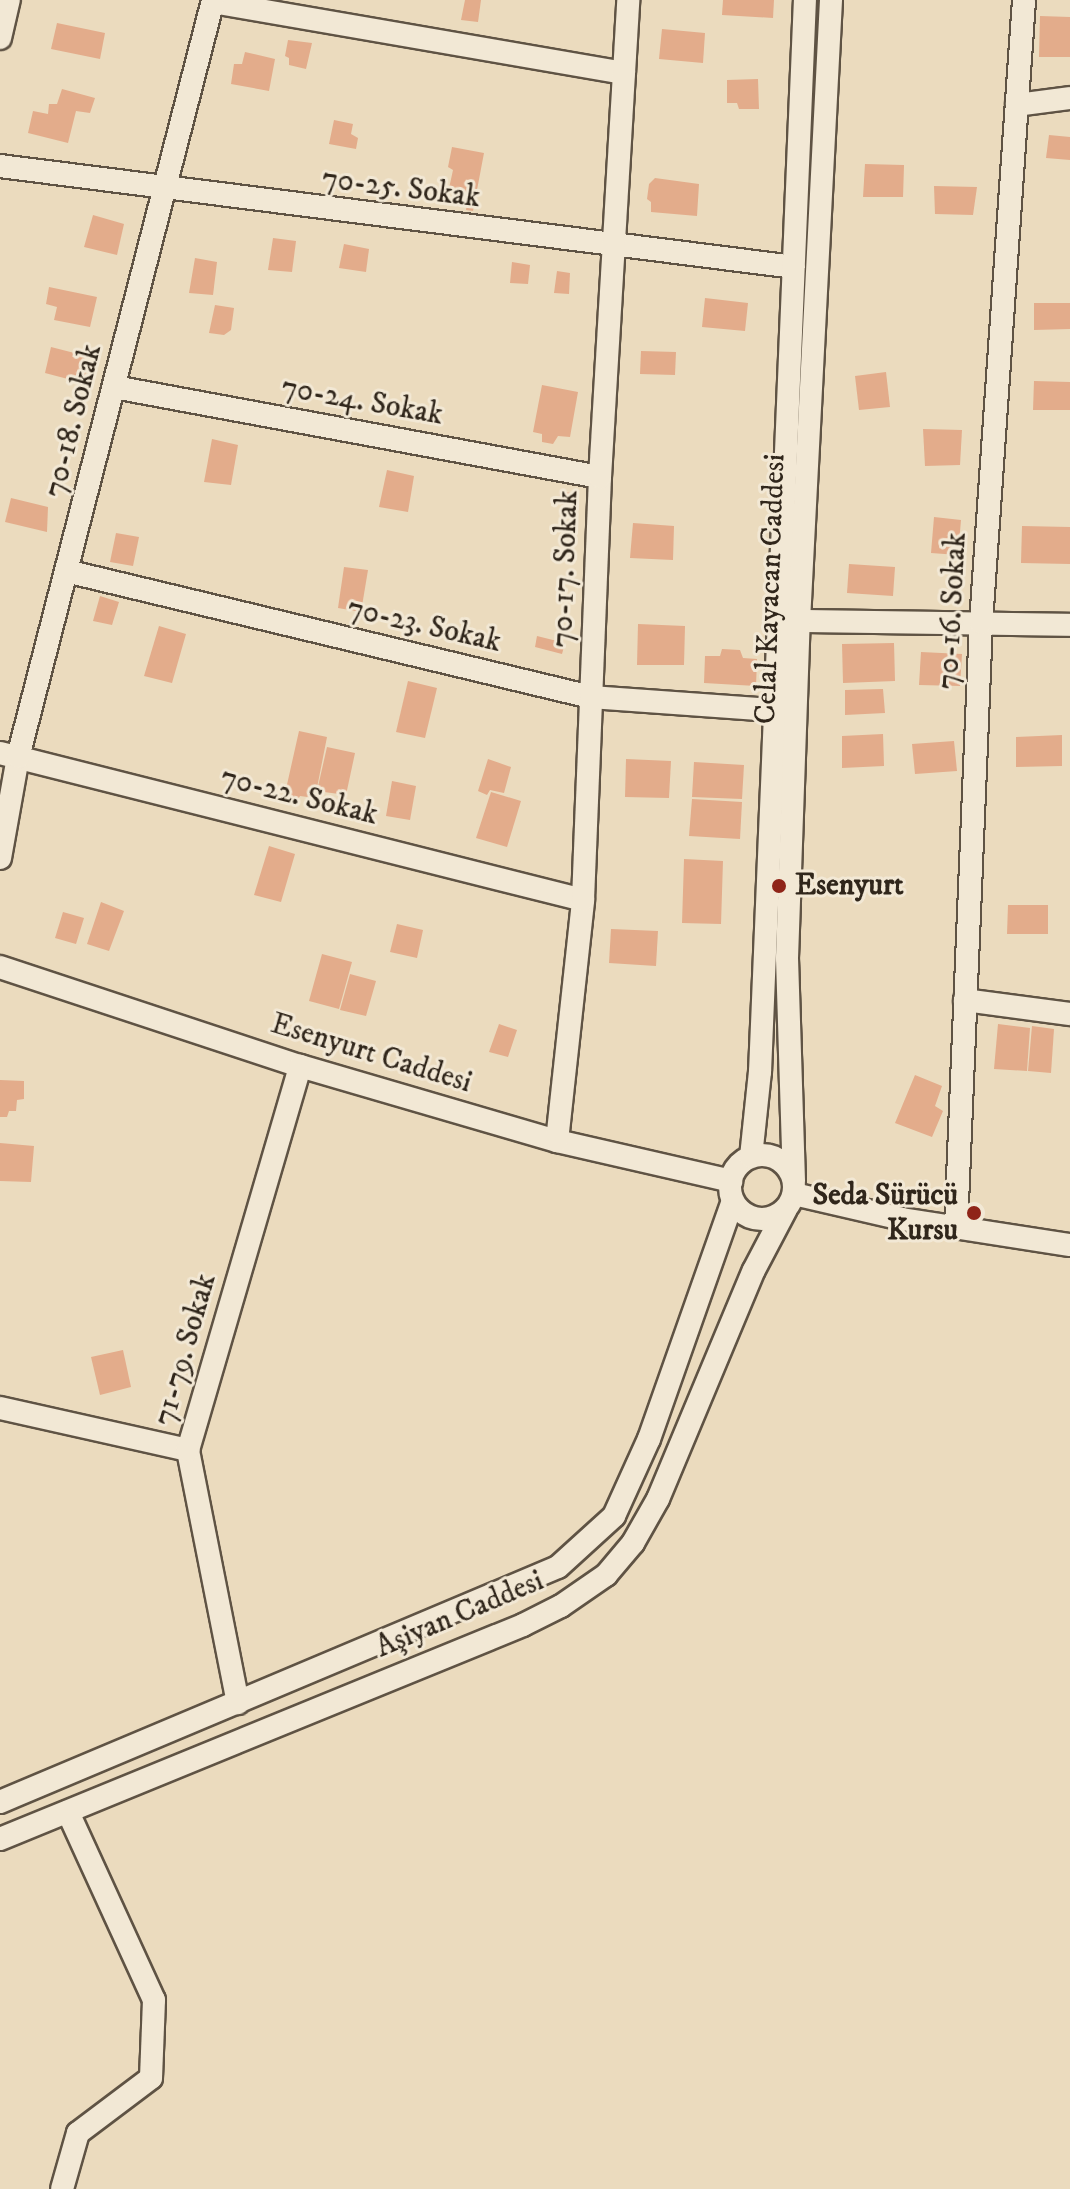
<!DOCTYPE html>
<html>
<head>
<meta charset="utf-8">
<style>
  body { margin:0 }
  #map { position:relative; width:1070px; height:2189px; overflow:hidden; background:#ebdbbe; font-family:"IM FELL DW Pica",serif }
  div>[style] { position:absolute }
  .building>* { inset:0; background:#e3ac8b }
  .roads { filter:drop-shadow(2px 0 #5f5344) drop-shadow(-2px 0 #5f5344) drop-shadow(0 2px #5f5344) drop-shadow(0 -2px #5f5344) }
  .minor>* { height:22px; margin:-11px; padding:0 11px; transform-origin:11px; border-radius:11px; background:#f2e8d5 }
  .minor>.ring { margin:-11px; padding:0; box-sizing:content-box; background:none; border:22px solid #f2e8d5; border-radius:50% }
  .dots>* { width:22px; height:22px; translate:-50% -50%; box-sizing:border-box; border:4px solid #f2e8d5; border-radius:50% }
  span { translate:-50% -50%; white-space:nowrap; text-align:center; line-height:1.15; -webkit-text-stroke:6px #f2e8d5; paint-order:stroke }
  .street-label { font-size:30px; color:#30261b }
  .poi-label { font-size:30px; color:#30261b; font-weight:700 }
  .left { translate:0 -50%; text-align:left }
  .right { translate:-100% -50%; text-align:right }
</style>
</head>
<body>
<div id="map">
  <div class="building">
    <i style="clip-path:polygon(465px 0,481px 0,478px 22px,461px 20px)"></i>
    <i style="clip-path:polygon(723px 0,774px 0,773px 18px,722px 15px)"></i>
    <i style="clip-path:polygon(1040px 16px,1070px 17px,1070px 57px,1039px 57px)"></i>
    <i style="clip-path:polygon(57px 23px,105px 33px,100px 59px,51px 49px)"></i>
    <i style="clip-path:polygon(662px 29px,705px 33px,703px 63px,659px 59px)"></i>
    <i style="clip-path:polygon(288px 40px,312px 43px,306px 69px,289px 65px,289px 58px,285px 56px)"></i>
    <i style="clip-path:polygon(245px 52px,275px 59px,269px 91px,231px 84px,234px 64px,242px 64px)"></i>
    <i style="clip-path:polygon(758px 79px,759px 109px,739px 109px,737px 103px,727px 103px,727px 80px)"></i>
    <i style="clip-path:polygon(62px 89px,95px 98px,90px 113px,76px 111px,68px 143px,28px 133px,33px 111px,48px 114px,49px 104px,57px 104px)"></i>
    <i style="clip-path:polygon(334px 120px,353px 124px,351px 134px,358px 138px,356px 149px,329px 144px)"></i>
    <i style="clip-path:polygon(1049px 135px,1070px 137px,1070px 160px,1046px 158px)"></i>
    <i style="clip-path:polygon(452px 147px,484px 153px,473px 211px,466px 210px,468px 197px,448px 193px,453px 170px,448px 167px)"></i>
    <i style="clip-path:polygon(865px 164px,904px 165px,903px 197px,863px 197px)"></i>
    <i style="clip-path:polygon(655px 178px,699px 184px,697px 216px,651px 212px,651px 202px,647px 199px,649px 184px)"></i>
    <i style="clip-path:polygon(934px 186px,977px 187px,973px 215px,935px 214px)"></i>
    <i style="clip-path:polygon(93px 215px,124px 224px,117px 255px,84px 247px)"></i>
    <i style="clip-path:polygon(273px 238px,296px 241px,292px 272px,268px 270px)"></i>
    <i style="clip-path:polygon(344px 244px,369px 249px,366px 272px,339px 268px)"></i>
    <i style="clip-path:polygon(195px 258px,217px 262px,213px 295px,189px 293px)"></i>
    <i style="clip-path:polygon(512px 262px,530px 265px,528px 284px,510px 283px)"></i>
    <i style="clip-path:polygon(557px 271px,570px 273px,569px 294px,554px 293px)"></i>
    <i style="clip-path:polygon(49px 287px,97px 297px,90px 327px,54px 320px,57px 307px,46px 304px)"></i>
    <i style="clip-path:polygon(705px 298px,748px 303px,745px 331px,702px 327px)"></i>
    <i style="clip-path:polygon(1034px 303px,1070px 303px,1070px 329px,1034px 330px)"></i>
    <i style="clip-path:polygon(215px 305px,234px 308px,231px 330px,224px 335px,209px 333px)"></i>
    <i style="clip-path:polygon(51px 347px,90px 357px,83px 383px,45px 373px)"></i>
    <i style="clip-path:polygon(641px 351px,676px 352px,675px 375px,640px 374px)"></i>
    <i style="clip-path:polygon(886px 372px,890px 407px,859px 410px,855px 376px)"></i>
    <i style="clip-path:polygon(1034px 381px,1070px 382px,1070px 410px,1033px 410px)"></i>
    <i style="clip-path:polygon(542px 385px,578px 392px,570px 437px,558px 436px,553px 444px,542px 442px,542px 434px,533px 432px)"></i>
    <i style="clip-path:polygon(923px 429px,962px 430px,960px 465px,925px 466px)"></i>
    <i style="clip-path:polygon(212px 439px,238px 445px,231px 485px,204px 482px)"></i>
    <i style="clip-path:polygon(387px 470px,414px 476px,408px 512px,379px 507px)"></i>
    <i style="clip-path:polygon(560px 491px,578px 494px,577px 513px,564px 513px,565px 506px,558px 503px)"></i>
    <i style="clip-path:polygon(11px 498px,48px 507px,47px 532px,5px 522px)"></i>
    <i style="clip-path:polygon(934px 517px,961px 520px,958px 555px,931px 553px)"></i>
    <i style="clip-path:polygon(633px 523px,674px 526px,673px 560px,630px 558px)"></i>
    <i style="clip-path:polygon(1022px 526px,1070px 527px,1070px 564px,1021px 563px)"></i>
    <i style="clip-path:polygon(116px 533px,139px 537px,133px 566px,110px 562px)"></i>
    <i style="clip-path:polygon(849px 564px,895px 567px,893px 596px,847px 593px)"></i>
    <i style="clip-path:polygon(344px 567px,368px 570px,361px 612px,338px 608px)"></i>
    <i style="clip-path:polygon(100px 596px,119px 602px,112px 625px,93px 621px)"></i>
    <i style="clip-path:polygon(638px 624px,685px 626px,684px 665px,637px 665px)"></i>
    <i style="clip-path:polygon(159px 626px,186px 634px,172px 683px,144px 676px)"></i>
    <i style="clip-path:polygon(537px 636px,565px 643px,562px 654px,535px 647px)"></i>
    <i style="clip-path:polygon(894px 643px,895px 681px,843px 683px,842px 644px)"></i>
    <i style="clip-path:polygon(722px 649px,740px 650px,743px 658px,757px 659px,756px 686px,704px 683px,705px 656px,720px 656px)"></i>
    <i style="clip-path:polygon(921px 652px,962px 654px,960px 686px,919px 685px)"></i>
    <i style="clip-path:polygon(408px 681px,437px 688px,425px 738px,396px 732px)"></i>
    <i style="clip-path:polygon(883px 689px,885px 713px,845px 715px,845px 690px)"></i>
    <i style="clip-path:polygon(299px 731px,327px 737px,315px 798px,300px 796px,297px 801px,284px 798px)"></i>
    <i style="clip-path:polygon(883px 734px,884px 766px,842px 768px,842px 736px)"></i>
    <i style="clip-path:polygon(1062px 735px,1062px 766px,1016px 767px,1016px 737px)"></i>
    <i style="clip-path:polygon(954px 741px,957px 771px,915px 774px,912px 744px)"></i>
    <i style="clip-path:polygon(327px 747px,355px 753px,346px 795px,317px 791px)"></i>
    <i style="clip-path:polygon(488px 759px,511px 767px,504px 793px,490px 790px,487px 795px,478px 791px)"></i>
    <i style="clip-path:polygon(626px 759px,671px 761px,669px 798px,625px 797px)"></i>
    <i style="clip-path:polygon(694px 762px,744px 765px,742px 799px,692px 797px)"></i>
    <i style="clip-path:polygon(392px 781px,416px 786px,410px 820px,386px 816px)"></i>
    <i style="clip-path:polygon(491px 792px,521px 801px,507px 847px,476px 838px)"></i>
    <i style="clip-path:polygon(692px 799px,742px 802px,740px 839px,689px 836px)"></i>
    <i style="clip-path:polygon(269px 846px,295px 854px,281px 902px,254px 895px)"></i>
    <i style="clip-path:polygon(684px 859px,723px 861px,721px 924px,682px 923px)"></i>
    <i style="clip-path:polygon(101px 902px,124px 911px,109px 951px,87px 944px)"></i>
    <i style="clip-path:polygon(1008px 905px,1048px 905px,1048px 934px,1007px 934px)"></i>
    <i style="clip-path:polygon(63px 912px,84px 918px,76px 944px,55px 938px)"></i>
    <i style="clip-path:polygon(397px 924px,423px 930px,417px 958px,390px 952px)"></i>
    <i style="clip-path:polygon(611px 929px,658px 931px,656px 966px,609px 963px)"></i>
    <i style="clip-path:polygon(322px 954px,352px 962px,339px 1009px,309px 1001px)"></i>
    <i style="clip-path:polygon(350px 974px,376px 981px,366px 1016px,340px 1010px)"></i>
    <i style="clip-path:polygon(499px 1024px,517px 1030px,508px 1057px,489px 1052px)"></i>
    <i style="clip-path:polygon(998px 1024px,1030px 1028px,1027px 1071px,994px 1069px)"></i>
    <i style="clip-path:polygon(1032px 1026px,1054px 1029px,1051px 1073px,1028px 1071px)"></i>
    <i style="clip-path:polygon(915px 1075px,942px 1086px,935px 1106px,943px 1111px,932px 1137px,895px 1123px)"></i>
    <i style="clip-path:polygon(0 1080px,24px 1081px,24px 1099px,17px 1100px,16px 1111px,9px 1111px,7px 1117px,0 1117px)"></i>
    <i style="clip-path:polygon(0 1143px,34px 1146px,31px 1182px,0 1181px)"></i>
    <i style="clip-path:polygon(123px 1350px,131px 1387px,100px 1395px,91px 1357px)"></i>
  </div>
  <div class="roads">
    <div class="minor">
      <i style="left:213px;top:2px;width:417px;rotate:9.8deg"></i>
      <i style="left:0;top:38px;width:39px;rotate:-77deg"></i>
      <i style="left:1017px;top:105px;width:53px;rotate:-7.5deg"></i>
      <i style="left:0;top:166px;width:800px;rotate:7.25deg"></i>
      <i style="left:114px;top:387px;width:494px;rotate:10.5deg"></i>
      <i style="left:66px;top:571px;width:540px;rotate:13.5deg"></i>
      <i style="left:591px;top:697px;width:181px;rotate:4.1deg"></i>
      <i style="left:799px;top:621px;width:271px;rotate:0.8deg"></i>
      <i style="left:0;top:753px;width:601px;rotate:14.15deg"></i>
      <i style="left:0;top:858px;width:103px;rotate:-79.9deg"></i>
      <i style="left:18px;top:757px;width:782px;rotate:-75.55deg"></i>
      <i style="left:0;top:967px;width:316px;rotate:18.3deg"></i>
      <i style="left:300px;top:1066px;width:268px;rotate:16.3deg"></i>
      <i style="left:557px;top:1141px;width:179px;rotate:12.9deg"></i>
      <i style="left:965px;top:1000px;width:106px;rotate:7.6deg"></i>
      <i style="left:557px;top:1141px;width:242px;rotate:-83.8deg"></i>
      <i style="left:583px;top:900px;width:423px;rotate:-87.7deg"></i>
      <i style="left:600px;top:477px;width:478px;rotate:-86.6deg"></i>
      <i class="ring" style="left:730px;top:1155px;width:42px;height:42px"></i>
      <i style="left:751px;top:1157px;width:85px;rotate:-84deg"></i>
      <i style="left:760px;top:1072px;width:1073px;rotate:-87.6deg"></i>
      <i style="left:794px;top:1181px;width:223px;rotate:-91.8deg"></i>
      <i style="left:787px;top:958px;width:337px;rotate:-88deg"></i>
      <i style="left:799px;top:621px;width:622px;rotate:-87.05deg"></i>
      <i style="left:794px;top:1194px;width:111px;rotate:13deg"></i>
      <i style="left:902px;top:1219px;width:170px;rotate:8.8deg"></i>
      <i style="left:956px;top:1227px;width:605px;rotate:-87.63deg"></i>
      <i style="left:981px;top:623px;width:624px;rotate:-86.05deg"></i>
      <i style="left:0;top:1408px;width:193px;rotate:12.6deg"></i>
      <i style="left:238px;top:1703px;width:258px;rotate:-101.2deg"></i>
      <i style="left:188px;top:1450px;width:400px;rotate:-73.7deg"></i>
      <i style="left:0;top:1802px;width:605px;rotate:-22.84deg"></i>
      <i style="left:558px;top:1567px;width:76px;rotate:-42.3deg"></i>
      <i style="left:614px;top:1516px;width:85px;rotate:-65.6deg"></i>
      <i style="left:649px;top:1439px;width:252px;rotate:-70.6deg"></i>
      <i style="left:0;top:1839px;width:565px;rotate:-22.25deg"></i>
      <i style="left:523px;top:1625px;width:42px;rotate:-26.6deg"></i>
      <i style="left:561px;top:1606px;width:55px;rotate:-34.6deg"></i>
      <i style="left:606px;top:1575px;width:42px;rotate:-49.8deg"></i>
      <i style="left:633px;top:1543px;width:51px;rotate:-60.4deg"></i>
      <i style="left:658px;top:1499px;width:248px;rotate:-67.3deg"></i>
      <i style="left:754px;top:1270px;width:69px;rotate:-62.3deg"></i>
      <i style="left:62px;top:2189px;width:58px;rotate:-74.1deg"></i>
      <i style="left:78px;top:2133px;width:91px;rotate:-37deg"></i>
      <i style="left:151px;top:2078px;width:78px;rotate:-87.8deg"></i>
      <i style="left:154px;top:2000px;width:207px;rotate:-114.6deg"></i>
    </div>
  </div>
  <div class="dots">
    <i style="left:779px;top:886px;background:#8f2418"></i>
    <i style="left:974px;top:1213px;background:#8f2418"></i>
  </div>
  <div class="street-label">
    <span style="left:401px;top:189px;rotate:7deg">70-25. Sokak</span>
    <span style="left:362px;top:402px;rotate:10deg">70-24. Sokak</span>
    <span style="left:74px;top:421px;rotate:-76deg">70-18. Sokak</span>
    <span style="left:566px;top:569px;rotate:-88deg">70-17. Sokak</span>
    <span style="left:771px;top:589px;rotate:-88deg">Celal Kayacan Caddesi</span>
    <span style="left:953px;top:611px;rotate:-87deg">70-16. Sokak</span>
    <span style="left:424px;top:626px;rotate:13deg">70-23. Sokak</span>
    <span style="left:299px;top:797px;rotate:14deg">70-22. Sokak</span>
    <span style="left:371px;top:1054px;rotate:17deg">Esenyurt Caddesi</span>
    <span style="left:186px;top:1350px;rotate:-74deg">71-79. Sokak</span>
    <span style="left:460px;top:1615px;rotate:-23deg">Aşiyan Caddesi</span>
  </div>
  <div class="poi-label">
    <span class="left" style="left:795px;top:886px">Esenyurt</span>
    <span class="right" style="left:958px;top:1213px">Seda Sürücü<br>Kursu</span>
  </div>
</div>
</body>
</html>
